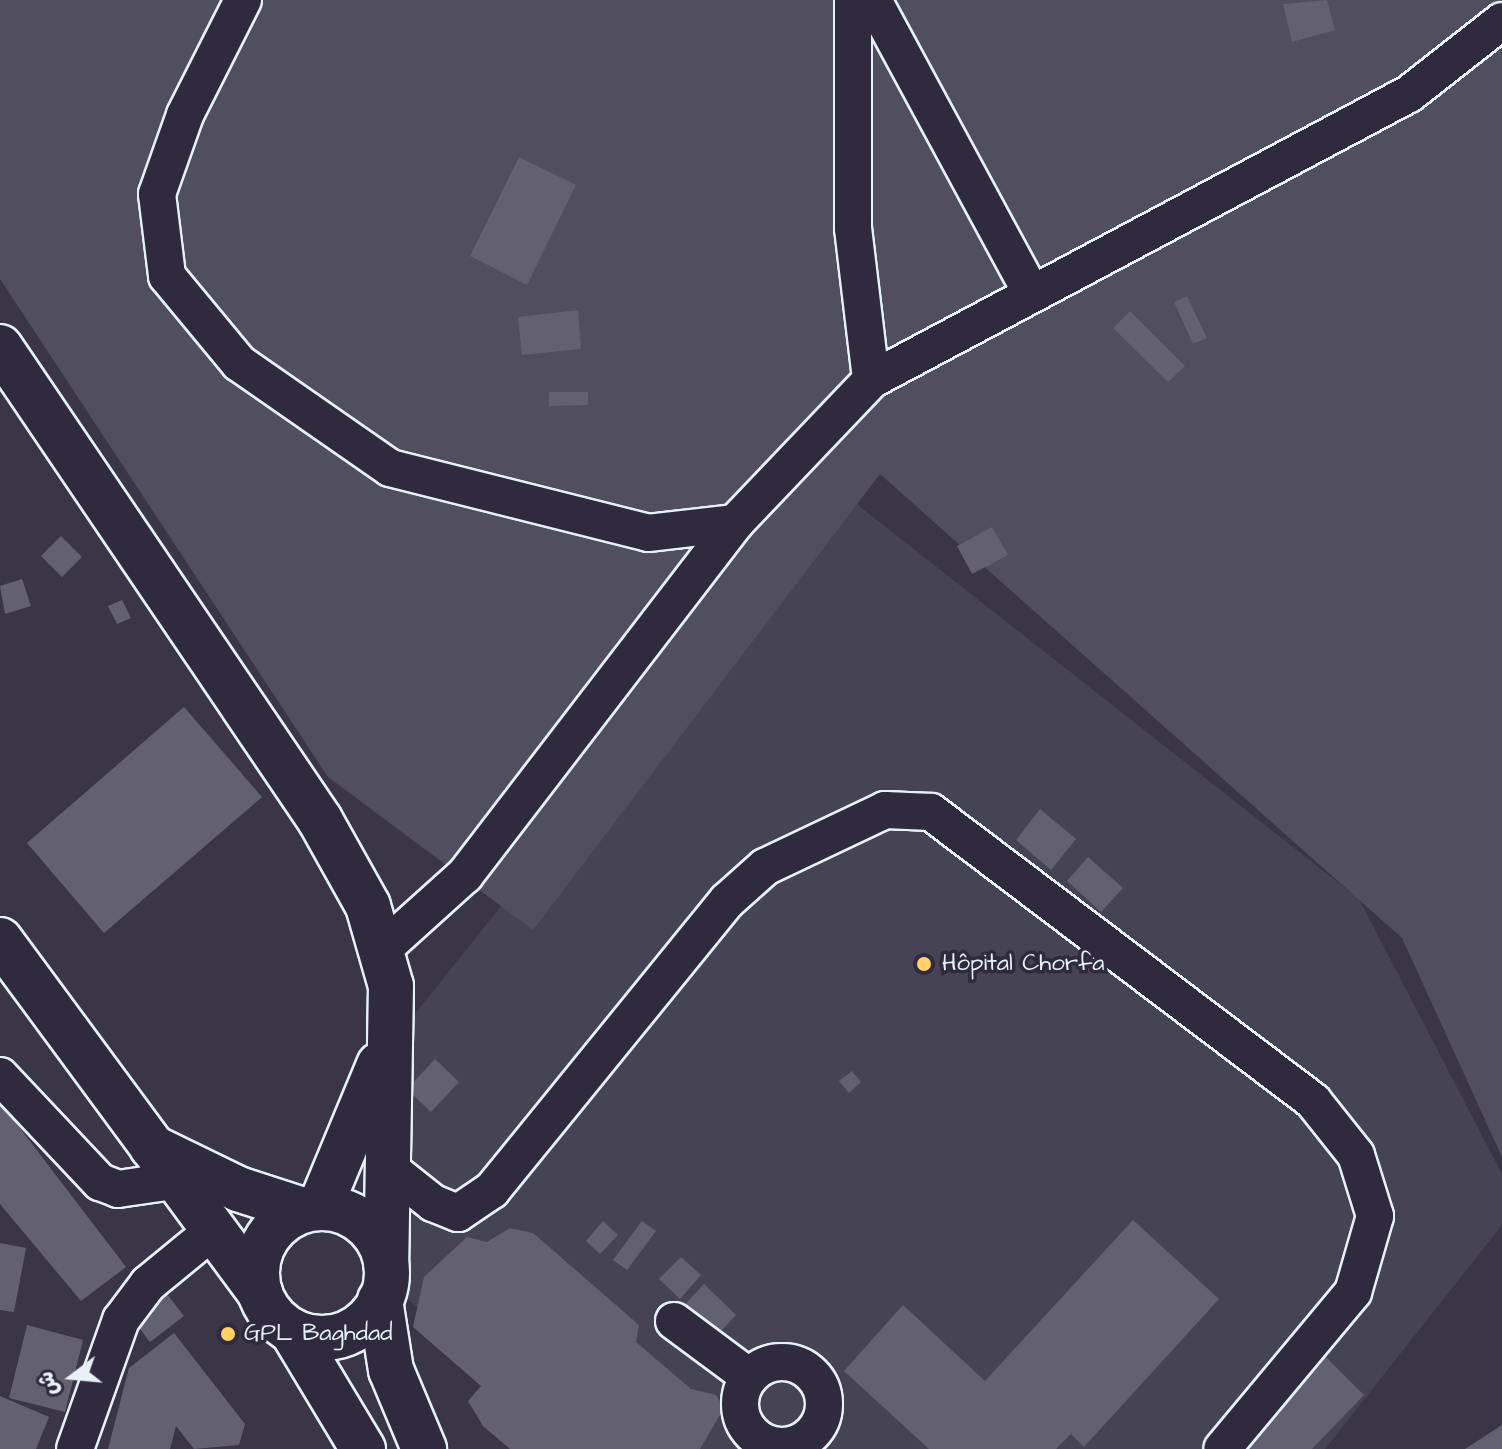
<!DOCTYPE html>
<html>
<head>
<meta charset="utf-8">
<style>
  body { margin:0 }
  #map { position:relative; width:1502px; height:1449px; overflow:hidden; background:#3a3648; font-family:"Architects Daughter","Playpen Sans Arabic",sans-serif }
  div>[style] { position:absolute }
  .built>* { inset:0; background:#464354 }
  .green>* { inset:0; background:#504e5f }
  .building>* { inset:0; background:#636171 }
  .roads { filter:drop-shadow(2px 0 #e8f1f8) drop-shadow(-2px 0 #e8f1f8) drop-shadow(0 2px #e8f1f8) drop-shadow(0 -2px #e8f1f8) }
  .minor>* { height:36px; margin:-18px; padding:0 18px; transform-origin:18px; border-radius:18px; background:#2f2a3d }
  .minor>.ring { margin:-18px; padding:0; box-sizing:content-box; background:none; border:36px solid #2f2a3d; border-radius:50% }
  .major>* { height:44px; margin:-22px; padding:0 22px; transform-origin:22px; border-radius:22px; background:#2f2a3d }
  .major>.ring { margin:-22px; padding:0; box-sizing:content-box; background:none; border:44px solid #2f2a3d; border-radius:50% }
  .dots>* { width:22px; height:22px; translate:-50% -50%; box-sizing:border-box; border:4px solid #2f2a3d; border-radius:50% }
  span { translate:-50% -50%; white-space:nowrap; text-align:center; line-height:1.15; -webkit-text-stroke:7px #2f2a3d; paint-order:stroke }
  .poi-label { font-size:24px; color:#e8f1f8 }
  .left { translate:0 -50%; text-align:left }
  .north { position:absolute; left:32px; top:1337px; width:80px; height:80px; -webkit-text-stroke:6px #2f2a3d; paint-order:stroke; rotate:254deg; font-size:22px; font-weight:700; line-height:32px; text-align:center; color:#e8f1f8 }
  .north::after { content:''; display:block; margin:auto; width:28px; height:36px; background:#e8f1f8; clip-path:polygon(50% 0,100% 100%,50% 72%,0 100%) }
</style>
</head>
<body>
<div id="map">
  <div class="built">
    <i style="clip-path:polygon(835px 487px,1359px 899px,1502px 1174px,1502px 1225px,1325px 1449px,583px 1449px,375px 1271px,403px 1029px)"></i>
  </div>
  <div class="green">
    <i style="clip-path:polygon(0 0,1502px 0,1502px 1157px,1402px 938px,880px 474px,533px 930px,328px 777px,0 279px)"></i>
  </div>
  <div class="building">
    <i style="clip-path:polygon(1327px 0,1335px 30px,1292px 42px,1283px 4px)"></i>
    <i style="clip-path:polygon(519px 157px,576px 185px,527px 285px,470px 256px)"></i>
    <i style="clip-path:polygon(1187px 296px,1207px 338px,1193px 344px,1174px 302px)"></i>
    <i style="clip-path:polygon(578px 310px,581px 349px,522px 355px,518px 317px)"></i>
    <i style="clip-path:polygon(1130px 311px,1185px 366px,1168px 382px,1113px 328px)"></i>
    <i style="clip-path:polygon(549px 392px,588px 392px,588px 405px,549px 406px)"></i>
    <i style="clip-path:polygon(992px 527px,1008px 555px,972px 574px,957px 546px)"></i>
    <i style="clip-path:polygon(61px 536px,82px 557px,62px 577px,41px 556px)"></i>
    <i style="clip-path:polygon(22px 579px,31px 606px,5px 614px,0 586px)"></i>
    <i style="clip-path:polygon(122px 600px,131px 618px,117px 624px,108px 606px)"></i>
    <i style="clip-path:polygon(184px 707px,262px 797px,104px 933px,27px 843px)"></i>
    <i style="clip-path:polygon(1040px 809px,1076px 839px,1051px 870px,1016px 840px)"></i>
    <i style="clip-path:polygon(1088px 857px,1123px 888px,1101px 912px,1067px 881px)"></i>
    <i style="clip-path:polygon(435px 1059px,459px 1082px,431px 1112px,407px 1089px)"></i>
    <i style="clip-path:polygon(852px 1071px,861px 1082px,849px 1093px,839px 1081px)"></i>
    <i style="clip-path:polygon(0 1102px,126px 1267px,81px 1301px,0 1204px)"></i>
    <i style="clip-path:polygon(1133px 1220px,1219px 1299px,1084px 1447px,1071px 1434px,1056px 1449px,929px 1449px,844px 1371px,903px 1305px,985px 1381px)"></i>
    <i style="clip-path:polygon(603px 1221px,618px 1235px,600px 1254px,586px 1241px)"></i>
    <i style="clip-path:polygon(642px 1221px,656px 1231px,627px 1270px,613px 1260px)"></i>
    <i style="clip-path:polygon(510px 1228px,533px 1233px,639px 1325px,636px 1342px,691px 1389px,716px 1395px,724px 1408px,700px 1449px,510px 1449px,483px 1426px,468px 1401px,481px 1386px,413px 1327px,424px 1277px,467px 1237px,487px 1242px)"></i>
    <i style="clip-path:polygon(0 1243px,26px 1248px,14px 1312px,0 1310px)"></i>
    <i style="clip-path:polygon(681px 1257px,701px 1275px,680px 1299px,659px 1279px)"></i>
    <i style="clip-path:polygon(704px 1284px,736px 1315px,710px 1343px,678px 1312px)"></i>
    <i style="clip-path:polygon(160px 1285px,184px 1316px,150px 1342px,126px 1311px)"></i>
    <i style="clip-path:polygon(27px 1325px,83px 1340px,65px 1412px,9px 1398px)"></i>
    <i style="clip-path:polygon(174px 1333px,245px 1424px,239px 1445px,194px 1449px,176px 1426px,170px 1449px,108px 1449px,129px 1368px)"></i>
    <i style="clip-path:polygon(1324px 1355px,1364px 1395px,1312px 1449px,1251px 1449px,1241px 1439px)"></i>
    <i style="clip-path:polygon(0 1396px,49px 1417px,36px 1449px,0 1449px)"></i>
    <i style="clip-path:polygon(1502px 1425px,1502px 1449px,1465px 1449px)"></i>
  </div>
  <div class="roads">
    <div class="minor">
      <i style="left:243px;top:0;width:129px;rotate:116.8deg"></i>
      <i style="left:185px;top:115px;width:84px;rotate:109.5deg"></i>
      <i style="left:157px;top:194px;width:83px;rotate:83deg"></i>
      <i style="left:167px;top:276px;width:113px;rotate:50.4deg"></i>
      <i style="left:239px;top:363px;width:184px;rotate:34.8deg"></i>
      <i style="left:390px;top:468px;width:266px;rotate:14.1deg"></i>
      <i style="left:648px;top:533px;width:88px;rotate:-6.6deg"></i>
      <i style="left:735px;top:523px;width:197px;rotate:-46.4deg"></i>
      <i style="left:871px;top:380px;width:609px;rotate:-28deg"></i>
      <i style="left:1409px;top:94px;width:118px;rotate:-38.1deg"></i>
      <i style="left:853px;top:0;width:228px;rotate:90deg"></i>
      <i style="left:853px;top:228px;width:153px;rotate:83.2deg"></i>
      <i style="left:873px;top:0;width:330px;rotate:61.6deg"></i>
      <i style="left:385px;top:947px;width:108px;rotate:-42deg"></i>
      <i style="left:465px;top:875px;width:444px;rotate:-52.5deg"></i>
      <i style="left:0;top:1076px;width:146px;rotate:46.7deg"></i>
      <i style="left:100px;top:1182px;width:19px;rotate:21deg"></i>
      <i style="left:118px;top:1189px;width:56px;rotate:-8.3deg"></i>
      <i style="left:390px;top:1169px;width:55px;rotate:38.3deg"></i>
      <i style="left:433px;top:1203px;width:27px;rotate:22deg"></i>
      <i style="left:458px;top:1213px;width:41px;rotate:-34.1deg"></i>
      <i style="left:492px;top:1190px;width:372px;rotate:-50.9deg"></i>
      <i style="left:727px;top:901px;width:51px;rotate:-41.8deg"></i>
      <i style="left:765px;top:867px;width:133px;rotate:-25.4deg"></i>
      <i style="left:885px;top:810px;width:46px;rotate:2.5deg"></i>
      <i style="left:931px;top:812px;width:479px;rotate:37.1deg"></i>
      <i style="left:1313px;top:1101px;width:69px;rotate:51.5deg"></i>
      <i style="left:1356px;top:1155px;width:64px;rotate:72.7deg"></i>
      <i style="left:1375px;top:1216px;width:79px;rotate:106.1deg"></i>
      <i style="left:1353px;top:1292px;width:204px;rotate:129.8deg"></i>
      <i style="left:674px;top:1321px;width:92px;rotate:36.6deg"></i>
      <i class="ring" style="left:740px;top:1362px;width:48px;height:48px"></i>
      <i style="left:75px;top:1449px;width:137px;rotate:-70.4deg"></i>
      <i style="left:121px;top:1320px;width:45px;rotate:-53.1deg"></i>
      <i style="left:148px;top:1284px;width:80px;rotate:-39.4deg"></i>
    </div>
    <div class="major">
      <i style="left:0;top:347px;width:571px;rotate:55.92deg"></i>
      <i style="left:320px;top:820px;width:98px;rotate:60.8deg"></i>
      <i style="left:368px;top:906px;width:83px;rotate:74deg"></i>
      <i style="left:391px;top:986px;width:277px;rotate:91deg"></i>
      <i style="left:0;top:940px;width:438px;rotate:53.6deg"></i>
      <i style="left:152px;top:1147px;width:96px;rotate:26deg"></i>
      <i style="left:238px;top:1189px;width:68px;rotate:17.9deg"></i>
      <i style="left:320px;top:1207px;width:154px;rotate:-67.4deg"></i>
      <i class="ring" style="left:257px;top:1208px;width:86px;height:86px"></i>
      <i style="left:380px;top:1300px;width:71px;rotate:81.1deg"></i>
      <i style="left:391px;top:1370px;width:86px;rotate:67.3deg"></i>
      <i style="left:292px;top:1331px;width:138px;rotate:59deg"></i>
    </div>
  </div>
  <div class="dots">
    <i style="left:924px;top:964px;background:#ffd166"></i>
    <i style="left:228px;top:1334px;background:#ffd166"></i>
  </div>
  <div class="poi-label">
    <span class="left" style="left:942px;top:964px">Hôpital Chorfa</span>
    <span class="left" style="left:244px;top:1334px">GPL Baghdad</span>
  </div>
  <div class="north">ش</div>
</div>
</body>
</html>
